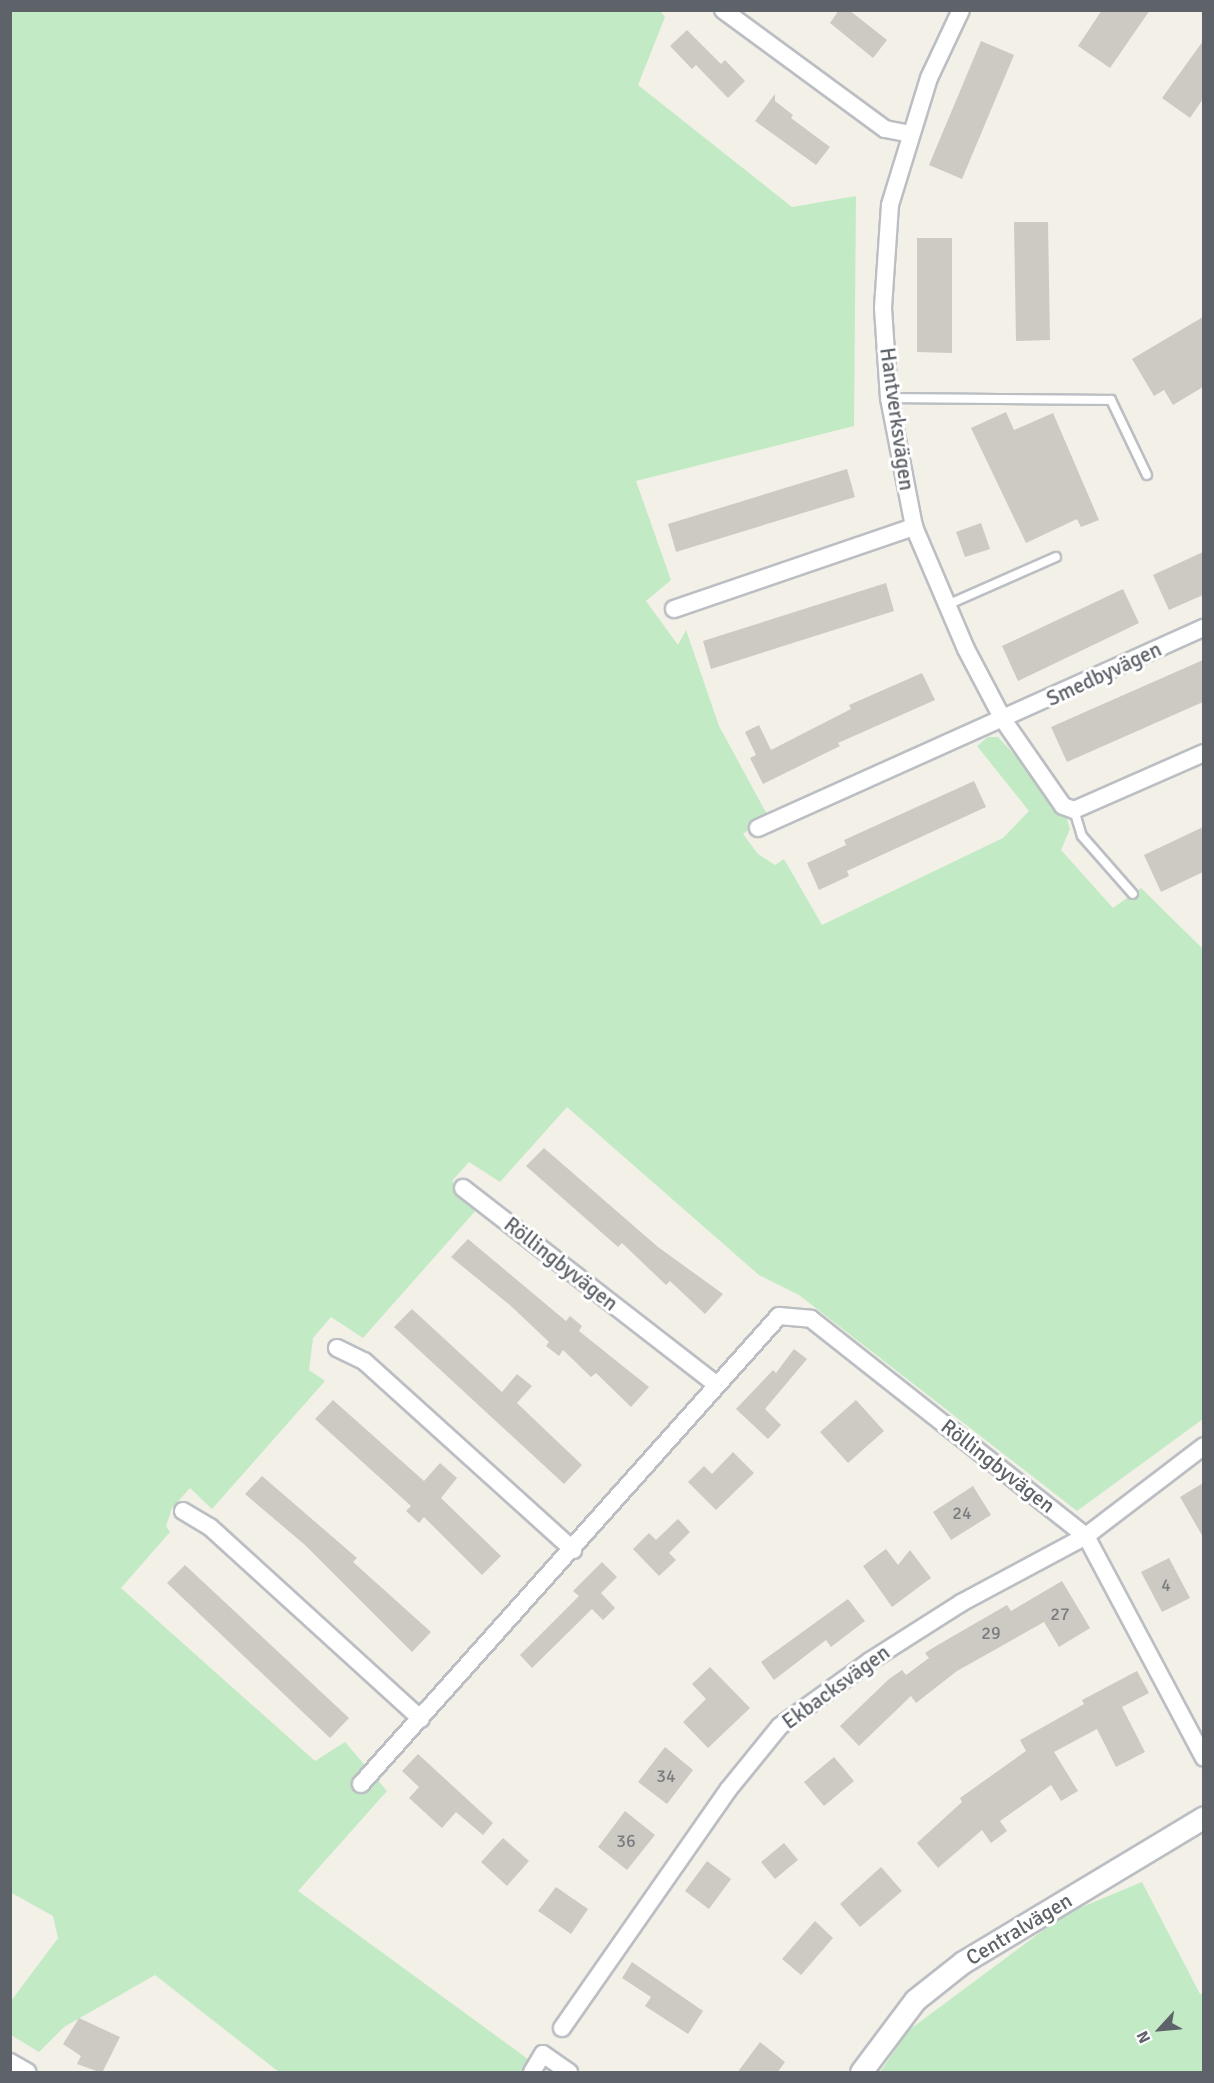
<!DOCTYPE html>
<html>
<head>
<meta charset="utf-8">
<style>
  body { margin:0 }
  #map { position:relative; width:1214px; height:2083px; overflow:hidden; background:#f2f0e7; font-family:Signika,sans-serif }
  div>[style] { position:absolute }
  .green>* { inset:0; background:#c2ebc5 }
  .building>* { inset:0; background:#cdcac4 }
  .roads { filter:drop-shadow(2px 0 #bbbec3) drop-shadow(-2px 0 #bbbec3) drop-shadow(0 2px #bbbec3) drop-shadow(0 -2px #bbbec3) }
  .service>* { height:8px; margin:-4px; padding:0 4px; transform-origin:4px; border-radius:4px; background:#fff }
  .minor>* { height:16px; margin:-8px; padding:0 8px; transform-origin:8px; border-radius:8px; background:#fff }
  .tertiary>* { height:21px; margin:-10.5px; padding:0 10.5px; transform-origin:10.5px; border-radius:10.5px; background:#fff }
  span { translate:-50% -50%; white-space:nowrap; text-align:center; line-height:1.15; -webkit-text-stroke:6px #fff; paint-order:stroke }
  .number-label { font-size:18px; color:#7a7c80 }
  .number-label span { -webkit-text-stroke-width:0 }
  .street-label { font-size:21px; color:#5e6269 }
  .frame { position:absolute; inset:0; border:12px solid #5e6269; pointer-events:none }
  .north { position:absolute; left:1130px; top:1999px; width:60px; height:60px; -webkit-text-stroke:4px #fff; paint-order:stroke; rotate:244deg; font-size:16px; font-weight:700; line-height:24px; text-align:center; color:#5e6269 }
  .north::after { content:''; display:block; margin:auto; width:21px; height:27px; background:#5e6269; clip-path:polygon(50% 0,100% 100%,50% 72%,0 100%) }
</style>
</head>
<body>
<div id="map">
  <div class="green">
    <i style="clip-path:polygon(10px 11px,660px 11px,665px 17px,638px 85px,792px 207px,856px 196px,854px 426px,636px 481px,671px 580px,646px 601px,678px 645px,686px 630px,719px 726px,768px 816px,743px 834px,758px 854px,775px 865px,784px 859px,822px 925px,1003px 838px,1029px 811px,977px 746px,988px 737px,998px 737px,1063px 806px,1070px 829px,1061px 850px,1113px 908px,1141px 888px,1203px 949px,1203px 1419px,1077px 1511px,799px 1295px,759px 1275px,567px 1107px,500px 1182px,469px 1162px,452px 1181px,477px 1209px,363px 1338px,331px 1317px,313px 1338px,309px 1370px,325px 1381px,212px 1509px,190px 1488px,172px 1508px,166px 1526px,170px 1532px,121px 1588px,315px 1761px,345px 1742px,387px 1791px,298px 1891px,532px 2062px,525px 2072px,279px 2072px,155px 1975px,64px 2027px,39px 2052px,11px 2035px,11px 2001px,58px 1938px,53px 1916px,10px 1892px)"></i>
    <i style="clip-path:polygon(1142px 1882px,1200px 1994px,1203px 1993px,1203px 2072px,880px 2072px,909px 2030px,1065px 1914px)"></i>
  </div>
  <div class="building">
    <i style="clip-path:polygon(839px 10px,849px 10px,887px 40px,873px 58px,830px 23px)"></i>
    <i style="clip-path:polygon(1102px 10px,1150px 10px,1110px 68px,1078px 46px)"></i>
    <i style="clip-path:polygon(687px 30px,721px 64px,725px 60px,745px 81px,728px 98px,696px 65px,692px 69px,670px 46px)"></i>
    <i style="clip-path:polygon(981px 41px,1014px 55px,962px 179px,929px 165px)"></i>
    <i style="clip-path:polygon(1203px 41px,1203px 99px,1190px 118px,1162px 98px)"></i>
    <i style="clip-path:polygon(775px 94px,775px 101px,793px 115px,791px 118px,830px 147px,816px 165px,755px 121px)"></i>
    <i style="clip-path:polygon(1014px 222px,1048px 222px,1050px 340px,1016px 341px)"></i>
    <i style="clip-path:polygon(917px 238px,952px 238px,952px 353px,917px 352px)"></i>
    <i style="clip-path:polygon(1203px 317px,1203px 387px,1173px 405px,1164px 390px,1154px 396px,1132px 359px)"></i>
    <i style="clip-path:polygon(1006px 412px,1014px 430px,1053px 413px,1099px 520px,1081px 527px,1077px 519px,1026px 543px,971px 428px)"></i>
    <i style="clip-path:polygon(847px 469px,855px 497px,676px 552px,668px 524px)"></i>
    <i style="clip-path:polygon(981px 523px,990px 549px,965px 557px,956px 532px)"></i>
    <i style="clip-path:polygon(1203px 552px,1203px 595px,1169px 610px,1153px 575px)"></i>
    <i style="clip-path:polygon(886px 583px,894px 611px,711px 669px,703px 641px)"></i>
    <i style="clip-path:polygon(1123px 589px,1139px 623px,1018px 681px,1002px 646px)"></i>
    <i style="clip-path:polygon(1203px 660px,1203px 702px,1067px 762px,1051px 727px)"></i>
    <i style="clip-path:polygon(922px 673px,935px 700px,838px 743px,840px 746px,763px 784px,750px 758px,756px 755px,745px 732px,759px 725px,771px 750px,851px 709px,849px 705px)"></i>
    <i style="clip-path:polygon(974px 781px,986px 807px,847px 871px,849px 876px,819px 890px,807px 863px,846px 845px,844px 840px)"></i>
    <i style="clip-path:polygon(1203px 827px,1203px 872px,1161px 892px,1144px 855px)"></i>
    <i style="clip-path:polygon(544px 1148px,658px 1247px,723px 1294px,705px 1314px,670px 1281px,666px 1285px,622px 1243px,618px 1247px,526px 1166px)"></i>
    <i style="clip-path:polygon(468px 1239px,566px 1321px,570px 1316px,582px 1326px,579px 1331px,649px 1387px,631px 1407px,596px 1373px,591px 1377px,563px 1350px,559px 1356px,546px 1346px,549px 1342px,512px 1307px,451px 1257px)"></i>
    <i style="clip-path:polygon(412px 1309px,502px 1392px,517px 1374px,532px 1386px,517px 1403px,582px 1465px,564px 1484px,394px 1327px)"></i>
    <i style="clip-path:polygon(794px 1349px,807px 1359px,765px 1409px,781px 1425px,768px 1439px,736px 1409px,773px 1370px,776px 1373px)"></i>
    <i style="clip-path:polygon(333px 1400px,424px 1481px,440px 1463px,457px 1478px,441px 1498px,501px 1556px,482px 1575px,424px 1517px,419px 1523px,406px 1511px,411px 1506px,315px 1419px)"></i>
    <i style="clip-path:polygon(856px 1400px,884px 1431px,848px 1463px,820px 1432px)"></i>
    <i style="clip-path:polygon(733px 1452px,754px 1473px,716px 1510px,688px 1482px,704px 1466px,712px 1474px)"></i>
    <i style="clip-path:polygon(262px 1476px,357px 1558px,353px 1562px,431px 1632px,412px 1652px,305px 1545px,245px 1494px)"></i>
    <i style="clip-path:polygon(1203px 1483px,1203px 1537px,1180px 1497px)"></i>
    <i style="clip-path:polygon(973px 1486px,991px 1515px,951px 1540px,933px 1512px)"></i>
    <i style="clip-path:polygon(678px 1519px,690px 1532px,669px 1553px,676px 1560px,659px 1576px,633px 1549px,649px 1533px,656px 1540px)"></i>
    <i style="clip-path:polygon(886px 1549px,898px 1565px,910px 1550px,931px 1578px,892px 1607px,863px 1566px)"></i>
    <i style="clip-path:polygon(1169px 1558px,1190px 1598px,1162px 1612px,1141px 1572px)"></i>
    <i style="clip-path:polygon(602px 1562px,617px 1577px,601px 1593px,615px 1608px,603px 1620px,592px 1609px,532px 1668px,520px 1655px,579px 1596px,573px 1591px)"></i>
    <i style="clip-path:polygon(185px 1565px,349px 1718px,330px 1738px,167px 1583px)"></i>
    <i style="clip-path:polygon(1062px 1581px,1090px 1628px,1059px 1647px,1044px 1622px,957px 1671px,916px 1703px,911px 1696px,859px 1746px,840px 1726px,889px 1679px,902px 1670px,906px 1675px,929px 1658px,925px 1653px,936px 1646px,1007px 1605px,1011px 1611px)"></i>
    <i style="clip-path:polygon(848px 1599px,865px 1621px,831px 1647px,826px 1640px,774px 1680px,761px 1662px)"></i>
    <i style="clip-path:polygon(710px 1667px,750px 1708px,708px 1748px,683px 1722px,706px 1699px,692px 1684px)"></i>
    <i style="clip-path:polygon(1137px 1671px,1149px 1693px,1122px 1707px,1145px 1752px,1116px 1767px,1097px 1729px,1054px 1752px,1078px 1791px,1061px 1801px,1051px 1785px,1000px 1821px,1007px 1831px,991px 1843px,982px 1830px,938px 1868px,917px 1843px,962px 1802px,960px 1798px,1026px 1751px,1020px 1740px,1084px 1704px,1082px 1700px)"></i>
    <i style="clip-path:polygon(665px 1747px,693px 1770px,667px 1804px,638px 1782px)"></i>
    <i style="clip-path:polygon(418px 1754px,493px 1823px,483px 1835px,456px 1812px,442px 1828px,409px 1798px,419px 1787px,402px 1771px)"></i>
    <i style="clip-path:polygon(834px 1757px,854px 1781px,824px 1806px,804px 1782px)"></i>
    <i style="clip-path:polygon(625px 1811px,655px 1835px,627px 1870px,598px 1847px)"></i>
    <i style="clip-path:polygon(503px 1838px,529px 1861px,507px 1886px,481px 1862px)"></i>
    <i style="clip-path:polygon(784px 1843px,798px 1860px,775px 1879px,761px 1862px)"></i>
    <i style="clip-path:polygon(707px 1861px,731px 1879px,709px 1909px,685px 1891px)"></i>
    <i style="clip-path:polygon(881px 1867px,902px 1891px,860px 1927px,840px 1904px)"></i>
    <i style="clip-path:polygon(556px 1887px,588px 1909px,571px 1934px,538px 1911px)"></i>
    <i style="clip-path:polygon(815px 1921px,833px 1938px,801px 1975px,782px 1959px)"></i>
    <i style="clip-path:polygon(632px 1962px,703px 2011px,688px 2034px,645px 2006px,651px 1997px,622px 1978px)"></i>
    <i style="clip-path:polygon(79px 2018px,120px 2037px,102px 2073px,77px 2064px,81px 2056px,63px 2044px)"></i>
    <i style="clip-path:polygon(760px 2042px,785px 2062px,777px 2073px,737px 2073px)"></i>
  </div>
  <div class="roads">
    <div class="service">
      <i style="left:889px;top:398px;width:222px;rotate:0.5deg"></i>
      <i style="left:1111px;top:400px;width:83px;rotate:64.4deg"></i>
      <i style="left:947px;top:605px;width:119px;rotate:-23.8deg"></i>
      <i style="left:1074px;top:810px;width:27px;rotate:73deg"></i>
      <i style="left:1082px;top:836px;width:77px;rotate:48.7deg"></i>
    </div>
    <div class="minor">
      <i style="left:723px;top:10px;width:201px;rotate:36.3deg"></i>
      <i style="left:885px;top:129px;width:25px;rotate:11deg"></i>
      <i style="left:961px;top:10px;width:75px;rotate:115.2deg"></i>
      <i style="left:929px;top:78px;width:133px;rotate:107.1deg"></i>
      <i style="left:890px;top:205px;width:103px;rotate:93.9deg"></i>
      <i style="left:883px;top:308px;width:90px;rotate:86.2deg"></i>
      <i style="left:889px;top:398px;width:131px;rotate:79deg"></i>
      <i style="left:914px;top:527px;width:133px;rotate:66.9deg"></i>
      <i style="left:966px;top:649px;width:81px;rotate:62.2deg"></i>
      <i style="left:1004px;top:721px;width:103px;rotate:55.2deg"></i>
      <i style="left:1063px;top:806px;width:12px;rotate:20deg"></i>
      <i style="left:1074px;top:810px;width:142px;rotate:-23.7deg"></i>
      <i style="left:674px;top:609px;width:254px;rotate:-18.9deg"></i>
      <i style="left:758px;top:828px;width:489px;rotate:-24.2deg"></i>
      <i style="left:463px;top:1188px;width:321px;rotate:37.8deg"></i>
      <i style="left:337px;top:1348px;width:30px;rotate:26deg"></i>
      <i style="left:364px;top:1361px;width:282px;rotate:42.1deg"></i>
      <i style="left:183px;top:1511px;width:31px;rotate:31deg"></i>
      <i style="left:210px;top:1527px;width:285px;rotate:42.3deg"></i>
      <i style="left:361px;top:1784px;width:627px;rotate:-48.23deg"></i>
      <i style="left:779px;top:1316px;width:32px;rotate:5deg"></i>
      <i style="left:811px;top:1319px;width:350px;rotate:38.3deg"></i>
      <i style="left:1086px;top:1536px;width:251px;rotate:62deg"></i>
      <i style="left:562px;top:2028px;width:290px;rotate:-55.1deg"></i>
      <i style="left:728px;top:1790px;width:82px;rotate:-50.9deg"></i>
      <i style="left:780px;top:1726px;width:111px;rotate:-35.8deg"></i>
      <i style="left:870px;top:1661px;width:108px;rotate:-32.5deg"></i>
      <i style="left:961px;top:1603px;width:142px;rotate:-28.2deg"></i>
      <i style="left:1086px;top:1536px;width:148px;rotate:-37.3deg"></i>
      <i style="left:10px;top:2062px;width:20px;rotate:30deg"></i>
      <i style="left:532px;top:2072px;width:21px;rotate:-59deg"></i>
      <i style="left:543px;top:2054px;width:32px;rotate:35deg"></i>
    </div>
    <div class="tertiary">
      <i style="left:861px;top:2072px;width:90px;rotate:-53.1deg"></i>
      <i style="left:915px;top:2000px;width:61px;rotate:-38.4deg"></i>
      <i style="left:963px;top:1962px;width:281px;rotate:-31deg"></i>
    </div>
  </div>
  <div class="number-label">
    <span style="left:962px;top:1513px">24</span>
    <span style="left:1166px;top:1585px">4</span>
    <span style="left:1060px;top:1614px">27</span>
    <span style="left:991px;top:1633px">29</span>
    <span style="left:666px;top:1776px">34</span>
    <span style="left:626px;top:1841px">36</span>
  </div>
  <div class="street-label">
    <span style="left:897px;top:419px;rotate:82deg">Hantverksvägen</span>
    <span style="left:1104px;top:674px;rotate:-25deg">Smedbyvägen</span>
    <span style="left:561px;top:1264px;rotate:38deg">Röllingbyvägen</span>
    <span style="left:998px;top:1466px;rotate:38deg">Röllingbyvägen</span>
    <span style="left:836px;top:1687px;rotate:-36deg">Ekbacksvägen</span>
    <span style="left:1019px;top:1929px;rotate:-31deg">Centralvägen</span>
  </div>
  <div class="frame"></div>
  <div class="north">N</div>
</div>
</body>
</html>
